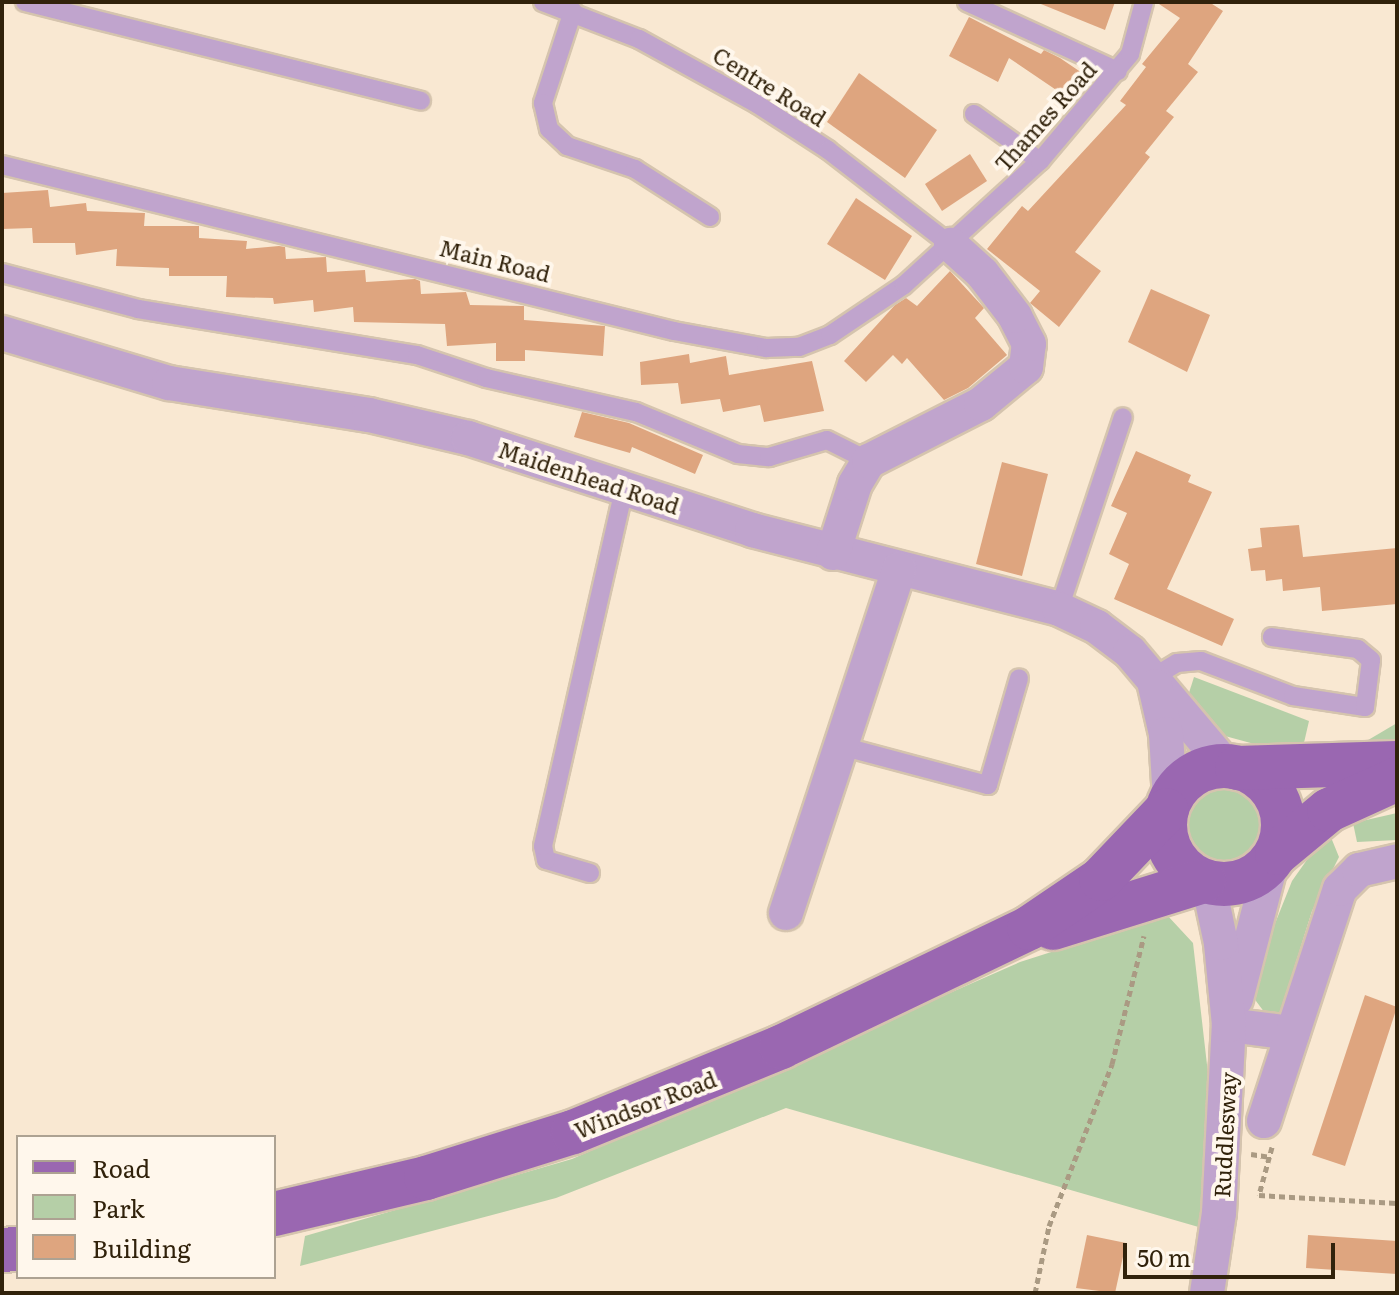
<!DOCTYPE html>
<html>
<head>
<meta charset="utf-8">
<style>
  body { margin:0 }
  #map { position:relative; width:1399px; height:1295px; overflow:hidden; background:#f9e8d2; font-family:Literata,serif }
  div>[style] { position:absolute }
  .green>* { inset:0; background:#b5cfa7 }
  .round { border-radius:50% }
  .building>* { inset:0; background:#dea57f }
  .path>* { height:5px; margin-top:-2.5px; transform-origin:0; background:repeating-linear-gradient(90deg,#aa9a83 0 6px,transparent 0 10px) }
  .roads { filter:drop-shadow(2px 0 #d5c4ae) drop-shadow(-2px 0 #d5c4ae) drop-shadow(0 2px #d5c4ae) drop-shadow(0 -2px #d5c4ae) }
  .lane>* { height:18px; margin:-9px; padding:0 9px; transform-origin:9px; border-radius:9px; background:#c0a4cd }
  .street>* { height:34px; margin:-17px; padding:0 17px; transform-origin:17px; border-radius:17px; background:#c0a4cd }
  .primary>* { height:44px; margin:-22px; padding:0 22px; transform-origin:22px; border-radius:22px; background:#9a67b1 }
  .primary>.ring { margin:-22px; padding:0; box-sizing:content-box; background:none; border:44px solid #9a67b1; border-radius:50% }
  span { translate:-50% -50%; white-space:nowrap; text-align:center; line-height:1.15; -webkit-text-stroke:8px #fff7ec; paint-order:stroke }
  .street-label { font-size:22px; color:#31220b }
  .frame { position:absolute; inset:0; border:4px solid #31220b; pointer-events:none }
  .legend { position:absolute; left:16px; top:1135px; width:260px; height:144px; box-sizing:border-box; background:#fff7ec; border:2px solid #ada292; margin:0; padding:10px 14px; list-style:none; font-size:24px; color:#31220b }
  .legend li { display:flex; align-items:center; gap:16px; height:40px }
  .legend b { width:40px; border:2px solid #ada292 }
  .scale { position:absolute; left:1123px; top:1243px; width:212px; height:36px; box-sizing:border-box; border:4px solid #31220b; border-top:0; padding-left:10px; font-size:24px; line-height:28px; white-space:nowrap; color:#31220b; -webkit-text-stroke:6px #fff7ec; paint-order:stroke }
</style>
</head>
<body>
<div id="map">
  <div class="green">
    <i style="clip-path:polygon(1194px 677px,1309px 721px,1303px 747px,1258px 745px,1225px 736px,1188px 696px)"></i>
    <i style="clip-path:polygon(1397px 723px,1397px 746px,1358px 746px)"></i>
    <i class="round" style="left:1182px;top:782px;width:86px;height:86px"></i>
    <i style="clip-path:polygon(1397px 813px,1397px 840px,1357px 842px,1353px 823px)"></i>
    <i style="clip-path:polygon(1328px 830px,1339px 857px,1312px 911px,1280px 1013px,1265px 1013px,1256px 1001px,1254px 976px,1292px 881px)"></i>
    <i style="clip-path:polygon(1167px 915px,1193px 943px,1216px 1143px,1202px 1228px,786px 1108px,556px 1198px,300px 1266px,305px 1236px,572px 1159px,1020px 962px)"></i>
  </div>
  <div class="building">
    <i style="clip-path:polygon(1036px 2px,1115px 2px,1105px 30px)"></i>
    <i style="clip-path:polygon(1156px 2px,1209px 2px,1223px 11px,1188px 64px,1198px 72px,1166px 111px,1174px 117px,1145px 153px,1150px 157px,1075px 252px,1101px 271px,1059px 327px,1030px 303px,1040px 291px,987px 249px,1022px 206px,1028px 211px,1126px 105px,1120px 101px,1146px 67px,1142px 64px,1180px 18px)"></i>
    <i style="clip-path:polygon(969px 17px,1041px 54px,1044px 50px,1060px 58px,1088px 77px,1071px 100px,1009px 58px,998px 82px,949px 56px)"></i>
    <i style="clip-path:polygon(859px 73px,937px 130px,905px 178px,827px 122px)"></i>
    <i style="clip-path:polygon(970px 154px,987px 181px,942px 211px,925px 184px)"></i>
    <i style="clip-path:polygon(48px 190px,50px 207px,86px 203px,87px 211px,145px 213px,144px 226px,199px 226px,199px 238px,247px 241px,246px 249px,279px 246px,285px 247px,286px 259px,326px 257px,327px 272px,365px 270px,366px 282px,415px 279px,420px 281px,421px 294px,466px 292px,470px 305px,524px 306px,524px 320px,605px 326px,603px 356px,525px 350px,525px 361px,496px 361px,496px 343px,447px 346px,445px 324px,354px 322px,353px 307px,314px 312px,313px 300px,274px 304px,273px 298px,226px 297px,227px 276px,169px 276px,169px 268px,116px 266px,117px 249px,76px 255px,75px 243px,33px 243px,32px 228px,2px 229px,2px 193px)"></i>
    <i style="clip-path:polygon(856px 198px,912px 236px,885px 280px,827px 244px)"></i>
    <i style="clip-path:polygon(950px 271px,984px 308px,975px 318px,1007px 355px,968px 388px,944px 400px,907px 358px,902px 364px,893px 355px,866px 382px,844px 361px,895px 305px,906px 298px,917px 306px)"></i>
    <i style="clip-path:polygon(1151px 289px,1210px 315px,1187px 372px,1128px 342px)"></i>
    <i style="clip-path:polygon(689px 354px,690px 363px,726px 356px,729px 375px,812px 361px,824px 411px,764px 422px,760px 405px,723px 412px,720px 399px,681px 404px,678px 383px,641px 385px,640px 362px)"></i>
    <i style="clip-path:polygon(582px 412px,629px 423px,703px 455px,695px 474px,632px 447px,630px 453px,574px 437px)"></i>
    <i style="clip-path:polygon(1136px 451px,1191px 475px,1188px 482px,1212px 492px,1167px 589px,1234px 619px,1222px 646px,1114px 599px,1129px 564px,1109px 554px,1127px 513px,1111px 506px)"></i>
    <i style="clip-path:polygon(1002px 462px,1048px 474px,1022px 576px,976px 564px)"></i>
    <i style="clip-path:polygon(1299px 525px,1303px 557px,1397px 548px,1397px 604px,1322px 611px,1320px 587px,1283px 591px,1282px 579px,1266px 581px,1265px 570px,1251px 571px,1248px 549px,1262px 547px,1260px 528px)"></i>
    <i style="clip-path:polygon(1365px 995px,1397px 1007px,1345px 1166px,1312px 1155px)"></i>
    <i style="clip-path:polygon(1087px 1235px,1126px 1243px,1115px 1293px,1076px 1288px)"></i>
    <i style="clip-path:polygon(1308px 1235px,1397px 1241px,1397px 1274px,1306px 1268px)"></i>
  </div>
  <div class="path">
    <i style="left:1272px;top:1147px;width:50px;rotate:105.2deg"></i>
    <i style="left:1259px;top:1195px;width:138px;rotate:3.3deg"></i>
    <i style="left:1251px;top:1154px;width:18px;rotate:9deg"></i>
    <i style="left:1035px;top:1293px;width:68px;rotate:-78.2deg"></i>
    <i style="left:1049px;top:1226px;width:174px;rotate:-68.7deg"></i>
    <i style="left:1112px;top:1064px;width:132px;rotate:-76deg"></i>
  </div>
  <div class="roads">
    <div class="lane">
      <i style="left:25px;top:2px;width:408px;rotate:14deg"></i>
      <i style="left:543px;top:2px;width:103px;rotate:21.1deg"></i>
      <i style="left:639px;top:39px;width:135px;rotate:28.8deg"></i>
      <i style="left:757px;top:104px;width:85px;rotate:32.9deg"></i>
      <i style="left:828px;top:150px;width:155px;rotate:37.7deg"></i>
      <i style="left:967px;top:2px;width:166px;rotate:24.6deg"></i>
      <i style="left:573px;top:11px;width:97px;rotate:108.1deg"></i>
      <i style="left:543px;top:103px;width:27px;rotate:77deg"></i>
      <i style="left:549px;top:129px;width:25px;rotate:43deg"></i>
      <i style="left:567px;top:146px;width:72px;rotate:18.7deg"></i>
      <i style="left:635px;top:169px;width:89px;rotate:32.6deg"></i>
      <i style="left:974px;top:114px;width:81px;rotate:35.5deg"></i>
      <i style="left:2px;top:165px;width:692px;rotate:13.88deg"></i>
      <i style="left:674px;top:331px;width:94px;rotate:10.5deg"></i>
      <i style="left:766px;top:348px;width:33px;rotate:-2deg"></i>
      <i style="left:799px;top:347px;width:33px;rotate:-21deg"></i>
      <i style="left:830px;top:335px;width:89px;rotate:-34deg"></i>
      <i style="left:904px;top:285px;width:184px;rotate:-42.4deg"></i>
      <i style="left:1040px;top:161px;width:140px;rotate:-49.9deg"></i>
      <i style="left:1130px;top:54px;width:54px;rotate:-74.9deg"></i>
      <i style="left:2px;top:273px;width:141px;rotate:14.8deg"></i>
      <i style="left:138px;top:309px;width:283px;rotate:9.4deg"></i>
      <i style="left:417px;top:355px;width:73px;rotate:18.4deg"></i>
      <i style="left:486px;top:378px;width:154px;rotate:12.8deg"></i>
      <i style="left:636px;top:412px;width:110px;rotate:22.4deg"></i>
      <i style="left:738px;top:454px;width:31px;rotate:6deg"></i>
      <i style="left:769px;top:457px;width:60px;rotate:-16.3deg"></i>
      <i style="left:827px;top:440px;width:47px;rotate:26.6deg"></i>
      <i style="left:1059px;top:609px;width:202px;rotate:-71.6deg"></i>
      <i style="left:1152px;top:678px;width:29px;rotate:-31deg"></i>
      <i style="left:1177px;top:663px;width:24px;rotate:-5deg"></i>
      <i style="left:1201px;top:661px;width:98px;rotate:20.8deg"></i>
      <i style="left:1293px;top:696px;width:73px;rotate:8.7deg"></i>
      <i style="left:1365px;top:707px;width:47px;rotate:-82.7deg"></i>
      <i style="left:1371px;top:660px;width:17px;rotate:-140deg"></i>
      <i style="left:1358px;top:649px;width:87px;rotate:-172.1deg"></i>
      <i style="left:841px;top:746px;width:152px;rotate:14.9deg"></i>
      <i style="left:988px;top:785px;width:111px;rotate:-73.8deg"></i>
      <i style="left:590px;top:873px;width:46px;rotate:-163.5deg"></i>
      <i style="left:546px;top:860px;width:14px;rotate:-102deg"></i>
      <i style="left:543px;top:846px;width:366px;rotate:-77.2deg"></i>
    </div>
    <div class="street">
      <i style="left:2px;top:333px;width:174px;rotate:16.7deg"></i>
      <i style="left:169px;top:383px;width:203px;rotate:9.1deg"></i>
      <i style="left:369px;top:415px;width:102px;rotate:13.1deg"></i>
      <i style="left:468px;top:438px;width:299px;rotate:17.9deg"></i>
      <i style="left:752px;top:530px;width:317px;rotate:14.4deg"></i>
      <i style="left:1059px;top:609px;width:42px;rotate:25.3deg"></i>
      <i style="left:1097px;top:627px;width:41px;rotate:37.1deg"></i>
      <i style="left:1130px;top:652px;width:149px;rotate:49.9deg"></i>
      <i style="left:833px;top:553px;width:72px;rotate:-72.3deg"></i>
      <i style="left:855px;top:484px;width:27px;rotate:-59deg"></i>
      <i style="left:869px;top:461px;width:126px;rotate:-27deg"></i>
      <i style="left:981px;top:404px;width:58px;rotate:-39.4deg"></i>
      <i style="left:1026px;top:367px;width:23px;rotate:-83deg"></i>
      <i style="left:1029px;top:344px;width:31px;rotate:-117deg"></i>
      <i style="left:1015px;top:316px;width:54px;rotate:-127.5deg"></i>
      <i style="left:982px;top:273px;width:42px;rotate:-137.9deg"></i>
      <i style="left:1155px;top:686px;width:49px;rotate:77.1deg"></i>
      <i style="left:1166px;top:734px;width:66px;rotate:86.5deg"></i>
      <i style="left:786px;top:913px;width:362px;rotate:-71.8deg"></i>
      <i style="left:1236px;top:999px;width:144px;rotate:-75.5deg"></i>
      <i style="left:1229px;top:1025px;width:64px;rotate:7.2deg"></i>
      <i style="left:1264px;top:1121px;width:244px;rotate:-71.9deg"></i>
      <i style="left:1340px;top:889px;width:27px;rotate:-45deg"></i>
      <i style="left:1359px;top:870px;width:39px;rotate:-13deg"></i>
      <i style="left:1207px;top:1293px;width:81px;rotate:-81.5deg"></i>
      <i style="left:1219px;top:1213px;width:188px;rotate:-87deg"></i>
      <i style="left:1229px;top:1025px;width:82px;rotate:-95.6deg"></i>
      <i style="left:1221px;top:943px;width:62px;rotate:-102deg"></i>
    </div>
    <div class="primary">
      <i class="ring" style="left:1165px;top:766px;width:74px;height:74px"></i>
      <i style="left:1237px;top:768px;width:160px;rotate:-1.8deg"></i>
      <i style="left:1277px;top:853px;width:67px;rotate:-39.6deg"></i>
      <i style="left:1329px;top:810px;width:75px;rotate:-24.5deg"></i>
      <i style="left:1053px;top:928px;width:158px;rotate:-17.3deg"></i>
      <i style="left:274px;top:1214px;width:156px;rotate:-13.3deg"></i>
      <i style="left:426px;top:1178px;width:154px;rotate:-17.4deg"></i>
      <i style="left:573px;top:1132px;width:225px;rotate:-22.2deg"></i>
      <i style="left:781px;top:1047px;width:275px;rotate:-25.6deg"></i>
      <i style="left:1029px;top:928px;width:87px;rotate:-34.2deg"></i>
      <i style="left:1101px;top:879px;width:95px;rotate:-46.3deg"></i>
      <i style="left:2px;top:1250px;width:16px;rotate:-4deg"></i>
    </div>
  </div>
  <div class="street-label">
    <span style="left:770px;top:86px;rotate:32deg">Centre Road</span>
    <span style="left:1045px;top:116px;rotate:-48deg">Thames Road</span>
    <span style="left:495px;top:260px;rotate:14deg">Main Road</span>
    <span style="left:589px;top:477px;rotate:18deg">Maidenhead Road</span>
    <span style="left:645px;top:1104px;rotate:-21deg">Windsor Road</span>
    <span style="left:1224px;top:1135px;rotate:-87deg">Ruddlesway</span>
  </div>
  <div class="frame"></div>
  <ul class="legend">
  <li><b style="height:10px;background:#9a67b1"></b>Road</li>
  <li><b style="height:22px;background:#b5cfa7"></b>Park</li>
  <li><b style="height:22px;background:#dea57f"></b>Building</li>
  </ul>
  <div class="scale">50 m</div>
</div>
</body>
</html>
